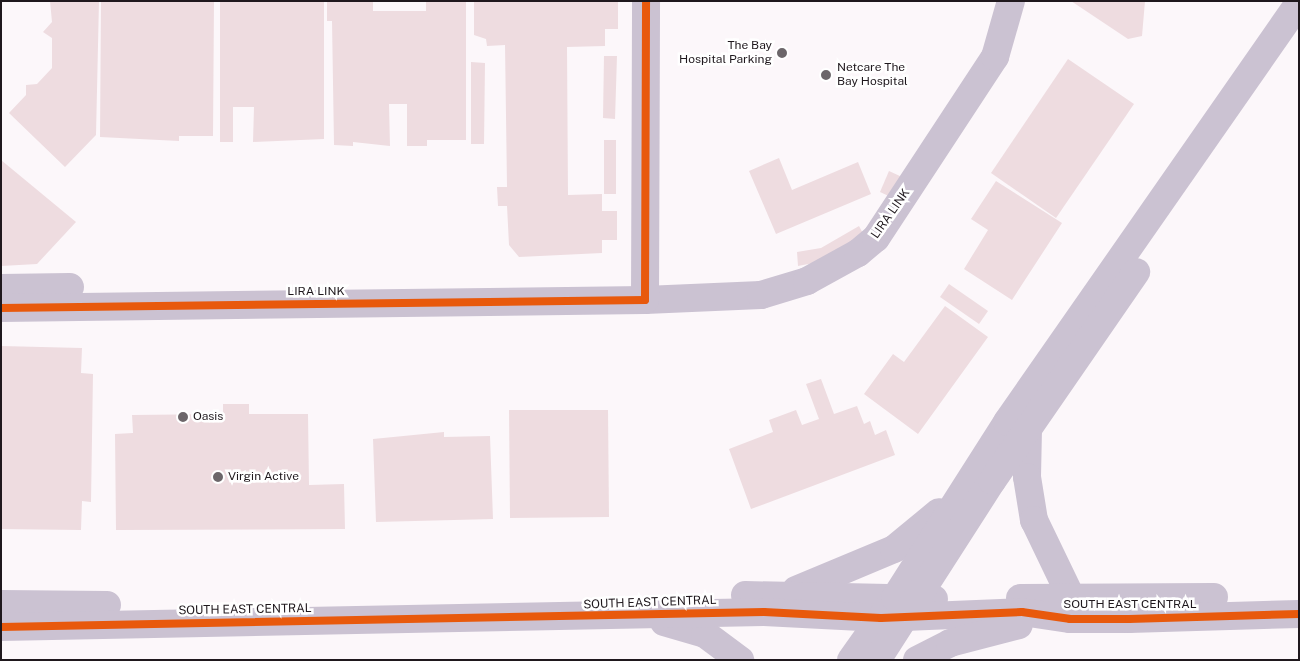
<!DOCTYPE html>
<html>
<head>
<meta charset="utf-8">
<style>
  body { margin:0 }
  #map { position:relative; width:1300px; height:661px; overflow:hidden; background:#fcf7fa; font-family:"Public Sans",sans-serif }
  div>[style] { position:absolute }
  .building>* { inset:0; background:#eedce0 }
  .minor>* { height:28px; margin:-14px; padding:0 14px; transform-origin:14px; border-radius:14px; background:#cbc2d2 }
  .cycleway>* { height:8px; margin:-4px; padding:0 4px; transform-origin:4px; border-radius:4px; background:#e8590c }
  .dots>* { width:14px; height:14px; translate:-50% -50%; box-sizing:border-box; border:2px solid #fff; border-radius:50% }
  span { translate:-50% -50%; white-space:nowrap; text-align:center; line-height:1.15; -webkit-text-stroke:5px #fff; paint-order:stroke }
  .poi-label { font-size:12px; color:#1f181d }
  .right { translate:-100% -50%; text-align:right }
  .left { translate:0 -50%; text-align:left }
  .street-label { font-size:12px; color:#1f181d }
  .frame { position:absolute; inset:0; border:2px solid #1f181d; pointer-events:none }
</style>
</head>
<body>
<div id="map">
  <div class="building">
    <i style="clip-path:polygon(50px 1px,99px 1px,96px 135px,65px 167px,9px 113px,26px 95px,26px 85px,37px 84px,52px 68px,52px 38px,43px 32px,52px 22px)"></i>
    <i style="clip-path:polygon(101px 1px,214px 1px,213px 136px,179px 136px,179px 141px,100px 137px)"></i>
    <i style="clip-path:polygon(220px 1px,324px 1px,324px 139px,253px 142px,254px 107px,233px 107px,233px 142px,220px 142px)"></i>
    <i style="clip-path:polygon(327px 1px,373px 1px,373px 11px,426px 11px,426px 1px,466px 1px,466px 140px,427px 140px,427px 146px,407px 146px,407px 104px,389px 104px,390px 146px,353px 142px,353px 146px,334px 145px,332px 21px,327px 21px)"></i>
    <i style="clip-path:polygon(474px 1px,618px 1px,618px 29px,605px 29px,605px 46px,567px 47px,568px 195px,602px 194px,602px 211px,617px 211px,617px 240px,602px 240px,602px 253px,519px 257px,509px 245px,507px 206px,498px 206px,497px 187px,507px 187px,505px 45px,487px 46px,486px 39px,474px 35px)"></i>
    <i style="clip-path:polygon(1071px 1px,1145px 1px,1142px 36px,1128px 39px)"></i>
    <i style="clip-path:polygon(604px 56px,617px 56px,615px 119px,603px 118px)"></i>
    <i style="clip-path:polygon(1068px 59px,1134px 104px,1056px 218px,991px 173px)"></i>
    <i style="clip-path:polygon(471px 62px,485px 63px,484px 144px,471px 144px)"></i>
    <i style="clip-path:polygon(604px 140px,616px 140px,616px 194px,604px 194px)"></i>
    <i style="clip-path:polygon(779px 158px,792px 190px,858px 162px,871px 194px,776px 234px,749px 171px)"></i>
    <i style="clip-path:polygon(1px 160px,76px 222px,37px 264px,1px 266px)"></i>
    <i style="clip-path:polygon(889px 171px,902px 177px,893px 198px,880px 192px)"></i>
    <i style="clip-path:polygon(996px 181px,1062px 223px,1012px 300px,964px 269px,988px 230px,971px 219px)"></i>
    <i style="clip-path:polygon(859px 226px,866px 239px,829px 260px,798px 266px,797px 252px,821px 248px)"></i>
    <i style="clip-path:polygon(949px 284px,988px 311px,979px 324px,940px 297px)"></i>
    <i style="clip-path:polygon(945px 306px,988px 337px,918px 434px,864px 394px,893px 354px,904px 362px)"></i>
    <i style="clip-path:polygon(1px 346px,82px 348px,81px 373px,93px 374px,91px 502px,82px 501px,81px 530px,1px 529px)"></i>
    <i style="clip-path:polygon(821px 379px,834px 414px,857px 406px,864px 424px,870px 421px,875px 435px,886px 430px,895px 455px,751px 509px,729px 449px,773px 432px,769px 420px,796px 410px,802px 425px,819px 419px,806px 384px)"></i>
    <i style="clip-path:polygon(223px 404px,249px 404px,249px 414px,308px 414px,309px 485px,344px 484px,345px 529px,116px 530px,115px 434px,133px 433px,132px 415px,223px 414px)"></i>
    <i style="clip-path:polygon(509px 410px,608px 410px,609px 517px,510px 518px)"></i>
    <i style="clip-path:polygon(444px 432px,444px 437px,490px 436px,493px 519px,376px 522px,373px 439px)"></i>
  </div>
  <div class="minor">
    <i style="left:1px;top:288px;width:69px;rotate:-0.8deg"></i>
    <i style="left:645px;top:300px;width:116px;rotate:-2.5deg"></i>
    <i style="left:761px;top:295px;width:48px;rotate:-16.9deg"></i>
    <i style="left:807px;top:281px;width:58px;rotate:-28.8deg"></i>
    <i style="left:858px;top:253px;width:23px;rotate:-40deg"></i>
    <i style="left:876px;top:238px;width:217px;rotate:-56.7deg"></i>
    <i style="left:995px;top:57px;width:58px;rotate:-74.1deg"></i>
    <i style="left:1px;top:308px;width:644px;rotate:-0.71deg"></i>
    <i style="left:645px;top:300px;width:299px;rotate:-89.8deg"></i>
    <i style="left:1028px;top:429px;width:48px;rotate:91.2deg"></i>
    <i style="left:1027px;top:477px;width:44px;rotate:80.8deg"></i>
    <i style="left:1034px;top:520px;width:85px;rotate:64.3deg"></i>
    <i style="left:796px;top:590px;width:106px;rotate:-22.7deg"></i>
    <i style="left:894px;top:549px;width:58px;rotate:-39.4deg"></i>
    <i style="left:745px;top:595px;width:189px;rotate:1.2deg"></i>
    <i style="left:1020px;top:598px;width:194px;rotate:-0.3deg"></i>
    <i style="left:1px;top:604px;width:106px;rotate:0.5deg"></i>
    <i style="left:664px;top:622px;width:43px;rotate:16.3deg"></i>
    <i style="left:705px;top:634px;width:44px;rotate:36.6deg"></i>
    <i style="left:1px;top:627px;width:763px;rotate:-1.13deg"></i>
    <i style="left:764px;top:612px;width:117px;rotate:2.9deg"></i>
    <i style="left:881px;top:618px;width:141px;rotate:-2.4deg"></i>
    <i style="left:1022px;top:612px;width:49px;rotate:8.3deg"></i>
    <i style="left:1070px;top:619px;width:59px"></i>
    <i style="left:1129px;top:619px;width:170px;rotate:-1.7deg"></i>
    <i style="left:851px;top:660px;width:76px;rotate:-54.6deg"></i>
    <i style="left:895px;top:598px;width:209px;rotate:-57.5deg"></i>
    <i style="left:1007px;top:422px;width:511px;rotate:-55.13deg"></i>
    <i style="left:877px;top:660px;width:213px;rotate:-57.3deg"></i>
    <i style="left:992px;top:481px;width:254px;rotate:-55.4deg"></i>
    <i style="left:917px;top:660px;width:37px;rotate:-27deg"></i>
    <i style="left:950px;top:643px;width:71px;rotate:-14.6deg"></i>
  </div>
  <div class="cycleway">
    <i style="left:1px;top:308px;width:644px;rotate:-0.71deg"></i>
    <i style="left:645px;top:300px;width:299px;rotate:-89.8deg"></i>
    <i style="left:1px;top:627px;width:763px;rotate:-1.13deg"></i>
    <i style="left:764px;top:612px;width:117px;rotate:2.9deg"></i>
    <i style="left:881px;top:618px;width:141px;rotate:-2.4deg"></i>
    <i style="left:1022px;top:612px;width:49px;rotate:8.3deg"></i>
    <i style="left:1070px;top:619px;width:59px"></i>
    <i style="left:1129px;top:619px;width:170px;rotate:-1.7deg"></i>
  </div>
  <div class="dots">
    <i style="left:782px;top:53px;background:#6c666a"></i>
    <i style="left:826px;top:75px;background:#6c666a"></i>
    <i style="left:183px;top:417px;background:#6c666a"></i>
    <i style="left:218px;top:477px;background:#6c666a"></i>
  </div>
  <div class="poi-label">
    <span class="right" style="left:772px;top:53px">The Bay<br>Hospital Parking</span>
    <span class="left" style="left:837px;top:75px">Netcare The<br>Bay Hospital</span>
    <span class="left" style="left:193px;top:417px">Oasis</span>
    <span class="left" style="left:228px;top:477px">Virgin Active</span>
  </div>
  <div class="street-label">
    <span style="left:891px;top:214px;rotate:-55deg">LIRA LINK</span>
    <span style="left:316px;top:292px">LIRA LINK</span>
    <span style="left:650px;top:603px;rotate:-2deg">SOUTH EAST CENTRAL</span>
    <span style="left:1130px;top:605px">SOUTH EAST CENTRAL</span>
    <span style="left:245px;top:610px;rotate:-1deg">SOUTH EAST CENTRAL</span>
  </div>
  <div class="frame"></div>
</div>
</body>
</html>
